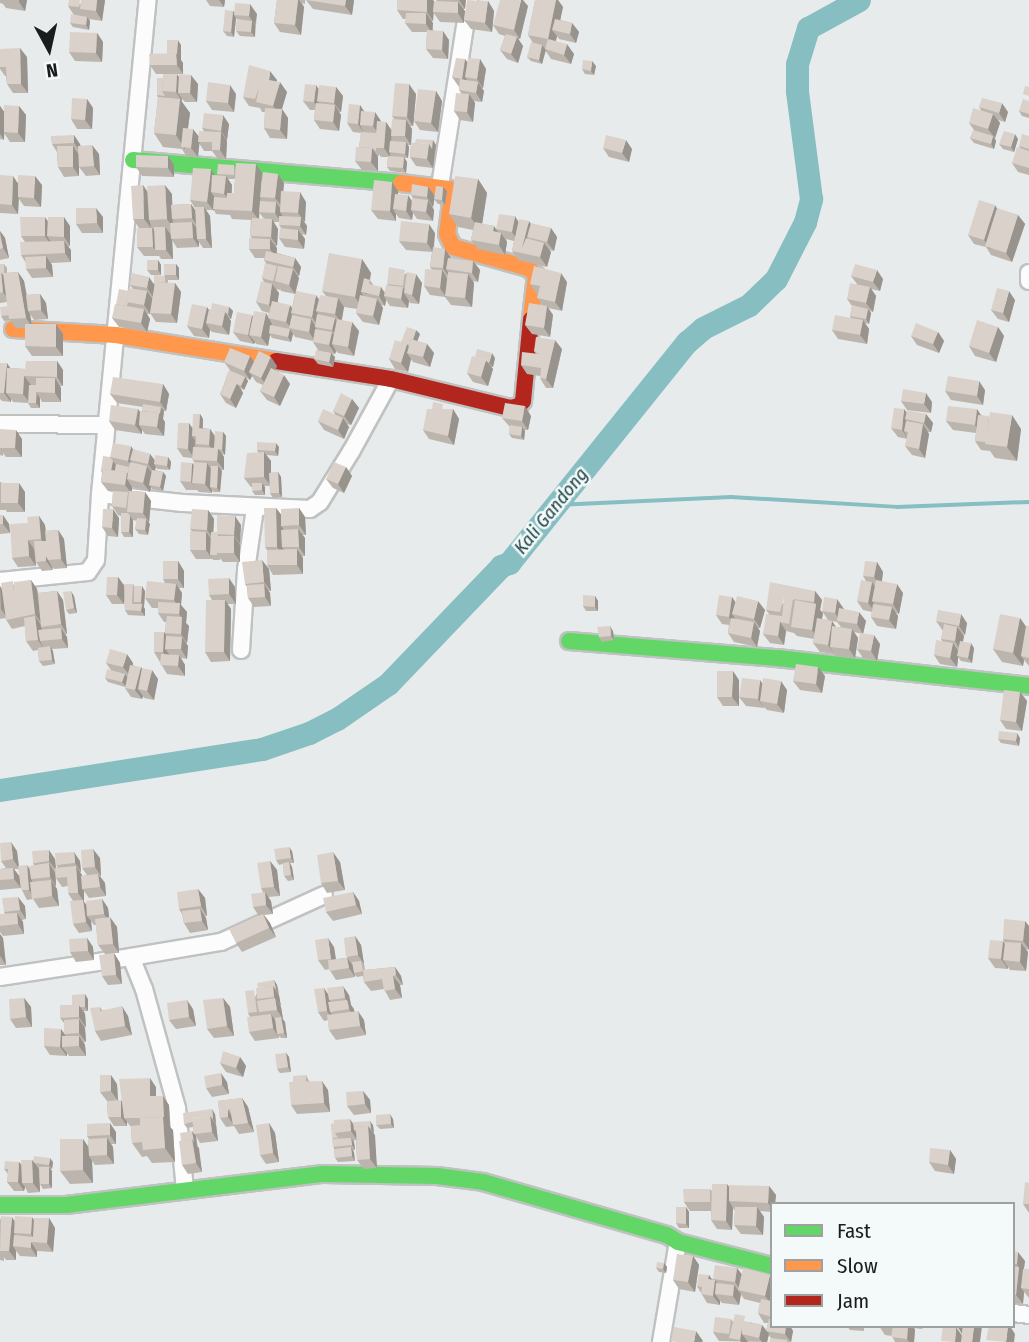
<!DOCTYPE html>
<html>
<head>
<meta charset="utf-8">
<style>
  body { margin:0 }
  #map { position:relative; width:1029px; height:1342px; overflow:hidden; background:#e8ebec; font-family:"Fira Sans Condensed",sans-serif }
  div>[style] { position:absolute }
  .stream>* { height:3.5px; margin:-1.75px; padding:0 1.75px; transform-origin:1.75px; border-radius:1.75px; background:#86bec1 }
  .river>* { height:23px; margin:-11.5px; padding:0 11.5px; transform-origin:11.5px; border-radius:11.5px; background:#86bec1 }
  .roads { filter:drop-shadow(2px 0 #c0c2c2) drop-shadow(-2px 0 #c0c2c2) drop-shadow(0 2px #c0c2c2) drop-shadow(0 -2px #c0c2c2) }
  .street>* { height:16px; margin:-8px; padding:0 8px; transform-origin:8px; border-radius:8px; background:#fcfcfc }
  .fast>* { height:16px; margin:-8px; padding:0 8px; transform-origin:8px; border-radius:8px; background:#63d668 }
  .slow>* { height:16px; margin:-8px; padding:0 8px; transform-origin:8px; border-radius:8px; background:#ff974d }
  .jam>* { height:16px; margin:-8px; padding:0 8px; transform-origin:8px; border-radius:8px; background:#b3261e }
  .wall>* { inset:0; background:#bbb5ae }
  .shaded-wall>* { inset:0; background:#99938d }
  .building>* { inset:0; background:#dad2ca }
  span { translate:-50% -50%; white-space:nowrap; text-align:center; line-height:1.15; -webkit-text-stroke:5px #f4fafa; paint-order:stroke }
  .water-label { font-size:19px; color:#1e4346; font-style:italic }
  .legend { position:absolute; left:770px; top:1202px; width:245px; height:126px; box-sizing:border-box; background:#f4fafa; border:2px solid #9da1a2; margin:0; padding:9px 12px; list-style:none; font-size:21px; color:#1b1c1d }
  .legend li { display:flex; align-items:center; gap:14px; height:35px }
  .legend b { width:35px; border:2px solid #9da1a2 }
  .north { position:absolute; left:14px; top:14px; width:70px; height:70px; -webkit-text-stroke:5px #f4fafa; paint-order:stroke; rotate:172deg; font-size:19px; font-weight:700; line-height:28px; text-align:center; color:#1b1c1d }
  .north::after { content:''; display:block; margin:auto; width:24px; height:32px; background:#1b1c1d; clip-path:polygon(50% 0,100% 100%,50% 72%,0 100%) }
</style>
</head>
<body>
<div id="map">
  <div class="stream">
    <i style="left:556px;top:505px;width:175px;rotate:-2.6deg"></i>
    <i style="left:731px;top:497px;width:166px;rotate:3.4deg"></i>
    <i style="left:897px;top:507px;width:132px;rotate:-2.2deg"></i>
  </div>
  <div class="river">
    <i style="left:0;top:790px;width:265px;rotate:-8.9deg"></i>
    <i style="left:262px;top:749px;width:50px;rotate:-18.8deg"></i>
    <i style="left:309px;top:733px;width:31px;rotate:-27deg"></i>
    <i style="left:337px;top:719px;width:62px;rotate:-34.5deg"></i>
    <i style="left:388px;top:684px;width:163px;rotate:-46.2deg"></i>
    <i style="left:501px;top:566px;width:9px;rotate:-21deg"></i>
    <i style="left:509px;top:563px;width:284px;rotate:-51.2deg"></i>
    <i style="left:687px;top:342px;width:21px;rotate:-41deg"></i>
    <i style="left:703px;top:328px;width:51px;rotate:-26.6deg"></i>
    <i style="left:749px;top:305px;width:37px;rotate:-44deg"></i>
    <i style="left:776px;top:279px;width:64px;rotate:-63deg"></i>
    <i style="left:805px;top:222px;width:24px;rotate:-75deg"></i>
    <i style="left:811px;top:199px;width:109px;rotate:-97.4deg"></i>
    <i style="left:797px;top:91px;width:27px;rotate:-90deg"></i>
    <i style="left:797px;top:64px;width:38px;rotate:-73deg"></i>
    <i style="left:808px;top:28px;width:58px;rotate:-28.8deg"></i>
  </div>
  <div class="roads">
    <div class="street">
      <i style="left:440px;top:186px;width:188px;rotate:-81.1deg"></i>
      <i style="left:1029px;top:273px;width:8px;rotate:90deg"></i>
      <i style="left:0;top:424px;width:107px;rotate:0.5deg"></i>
      <i style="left:100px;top:494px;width:83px;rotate:6.2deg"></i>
      <i style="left:183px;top:503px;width:127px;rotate:2.7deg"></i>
      <i style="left:310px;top:509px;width:12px;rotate:-35deg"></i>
      <i style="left:320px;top:502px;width:61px;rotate:-58.4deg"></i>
      <i style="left:352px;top:450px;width:81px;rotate:-61.2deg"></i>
      <i style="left:0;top:581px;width:88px;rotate:-5.8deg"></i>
      <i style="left:88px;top:572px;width:14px;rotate:-56deg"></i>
      <i style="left:96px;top:560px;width:66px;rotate:-86.5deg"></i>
      <i style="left:100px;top:494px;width:496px;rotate:-84.5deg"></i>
      <i style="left:241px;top:650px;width:80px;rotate:-86.4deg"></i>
      <i style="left:246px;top:570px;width:63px;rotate:-81.7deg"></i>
      <i style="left:131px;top:957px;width:91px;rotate:-9.5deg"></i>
      <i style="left:221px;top:942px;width:113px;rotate:-24.5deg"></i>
      <i style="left:0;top:977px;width:133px;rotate:-8.7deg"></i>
      <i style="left:131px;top:957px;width:35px;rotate:68deg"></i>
      <i style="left:144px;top:989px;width:123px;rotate:74.5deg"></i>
      <i style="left:177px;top:1108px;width:81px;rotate:84.4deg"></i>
      <i style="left:1013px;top:1313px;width:16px;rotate:7deg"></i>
      <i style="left:661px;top:1342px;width:101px;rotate:-80.4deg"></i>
    </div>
    <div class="fast">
      <i style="left:133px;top:160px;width:269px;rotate:4.9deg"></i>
      <i style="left:569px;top:641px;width:209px;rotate:4.7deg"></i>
      <i style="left:777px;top:658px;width:254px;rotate:6.3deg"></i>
      <i style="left:0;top:1205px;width:66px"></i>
      <i style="left:66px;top:1205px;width:259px;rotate:-6.9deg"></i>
      <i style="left:323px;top:1174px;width:114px;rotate:1deg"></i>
      <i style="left:437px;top:1176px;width:46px;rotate:7.4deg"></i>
      <i style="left:483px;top:1182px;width:191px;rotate:16.1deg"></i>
      <i style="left:667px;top:1235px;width:13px;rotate:32deg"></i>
      <i style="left:678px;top:1242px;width:97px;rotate:14.3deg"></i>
    </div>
    <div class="slow">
      <i style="left:401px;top:183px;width:48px;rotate:7.1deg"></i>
      <i style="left:449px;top:189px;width:6px;rotate:59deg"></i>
      <i style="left:452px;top:194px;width:40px;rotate:97.1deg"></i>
      <i style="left:447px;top:234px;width:14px;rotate:65deg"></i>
      <i style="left:453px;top:247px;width:78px;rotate:15.6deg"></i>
      <i style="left:528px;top:268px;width:11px;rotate:41deg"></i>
      <i style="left:536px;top:275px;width:44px;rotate:96.5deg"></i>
      <i style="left:13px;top:329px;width:103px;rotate:3.3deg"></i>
      <i style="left:116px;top:335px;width:162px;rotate:9.2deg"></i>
    </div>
    <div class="jam">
      <i style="left:276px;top:361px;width:116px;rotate:8.9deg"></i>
      <i style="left:391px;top:379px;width:122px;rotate:13.7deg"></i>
      <i style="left:510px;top:408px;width:9px;rotate:-13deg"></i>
      <i style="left:519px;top:406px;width:6px;rotate:-51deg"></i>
      <i style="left:523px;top:401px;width:82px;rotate:-84.4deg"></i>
    </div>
  </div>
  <div class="wall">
    <i style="clip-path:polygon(0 0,27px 0,25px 11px,6px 8px,3px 4px,0 3px)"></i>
    <i style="clip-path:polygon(105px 0,102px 21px,89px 19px,90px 21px,89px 30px,73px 27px,70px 23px,74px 15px,68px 6px)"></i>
    <i style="clip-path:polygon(206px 0,225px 0,224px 7px,210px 6px)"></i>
    <i style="clip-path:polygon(277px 0,305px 0,305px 4px,302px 3px,304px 7px,301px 35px,280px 32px,274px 23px)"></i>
    <i style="clip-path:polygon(306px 0,354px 0,352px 15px,313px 9px)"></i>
    <i style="clip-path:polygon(436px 0,466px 0,465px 9px,463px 9px,465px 11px,464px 23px,440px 22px,433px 12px,434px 11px,433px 21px,431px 21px,433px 23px,433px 30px,449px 40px,448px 59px,433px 58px,426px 49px,427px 32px,412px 32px,405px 23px,406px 19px,403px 19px,397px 10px,437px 1px)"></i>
    <i style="clip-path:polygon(535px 0,558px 0,563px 7px,560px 20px,572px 23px,579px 32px,576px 43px,559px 39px,557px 36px,556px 41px,574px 54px,571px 64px,551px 59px,545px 50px,542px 64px,531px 61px,527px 57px,533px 43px,528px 35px)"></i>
    <i style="clip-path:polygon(488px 1px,494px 11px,492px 32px,471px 29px,464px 20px)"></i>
    <i style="clip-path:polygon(528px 6px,520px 39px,518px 39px,523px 46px,518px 63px,507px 59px,500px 50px,505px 36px,499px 34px,493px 25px)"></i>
    <i style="clip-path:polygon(233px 11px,234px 12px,257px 14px,255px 37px,240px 36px,236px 31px,237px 19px,236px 18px,234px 37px,227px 36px,223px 31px)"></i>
    <i style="clip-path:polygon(97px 33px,103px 42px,102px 62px,75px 61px,69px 52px)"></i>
    <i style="clip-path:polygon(181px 45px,181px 60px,183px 63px,183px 74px,172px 74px,198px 84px,197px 102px,185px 102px,182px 99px,182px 101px,181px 101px,190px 113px,188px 129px,198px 137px,204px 131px,202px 128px,229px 124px,227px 140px,226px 140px,227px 141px,226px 159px,218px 159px,212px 151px,204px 151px,199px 143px,198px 157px,187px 157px,182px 149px,163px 147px,154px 133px,158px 98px,157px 95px,163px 78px,163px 74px,156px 74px,150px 65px)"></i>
    <i style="clip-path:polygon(27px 57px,28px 93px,13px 93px,7px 84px,6px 76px,5px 76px,0 69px,0 67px)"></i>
    <i style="clip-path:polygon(465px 59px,467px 62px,480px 59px,486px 69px,483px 88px,481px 88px,484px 91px,482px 102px,473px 101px,475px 103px,473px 122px,460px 120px,454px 111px,461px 93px,459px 90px,459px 87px,452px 77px)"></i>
    <i style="clip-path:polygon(596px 66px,594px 75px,585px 74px,582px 69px)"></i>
    <i style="clip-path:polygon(277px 80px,276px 82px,287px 92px,282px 109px,288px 118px,287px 139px,270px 138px,264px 128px,265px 112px,262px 112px,260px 108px,249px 106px,243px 97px)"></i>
    <i style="clip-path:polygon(336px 87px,343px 96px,341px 112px,339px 112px,341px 115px,339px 131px,320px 129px,314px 120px,315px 110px,310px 110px,303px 101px,318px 89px)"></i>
    <i style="clip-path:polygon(436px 91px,442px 101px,438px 132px,420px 130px,414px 121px,413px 126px,410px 126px,412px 129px,411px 143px,436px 145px,433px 168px,416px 166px,410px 157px,411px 145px,408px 145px,409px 147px,408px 158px,404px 158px,407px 162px,406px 173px,390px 171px,387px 167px,388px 157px,381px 157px,379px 154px,379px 156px,377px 156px,378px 157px,378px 171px,362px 170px,355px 161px,359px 147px,361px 133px,353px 132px,347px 123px,360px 105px,364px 111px,381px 122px,386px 122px,391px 130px,394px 119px,392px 116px,416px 94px,414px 119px)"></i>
    <i style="clip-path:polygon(236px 94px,234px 112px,212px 110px,206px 101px)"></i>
    <i style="clip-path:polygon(87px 99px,93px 108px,92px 129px,77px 129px,71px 119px)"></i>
    <i style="clip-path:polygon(1029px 101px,1029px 118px,1022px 116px,1019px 111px)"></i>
    <i style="clip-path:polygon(0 106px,4px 112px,19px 106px,26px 115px,25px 142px,10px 142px,4px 133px,4px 140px,0 139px)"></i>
    <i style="clip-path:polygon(979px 107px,1008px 112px,1005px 122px,998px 120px,1000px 123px,995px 138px,996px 141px,994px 149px,974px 143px,970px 138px,974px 130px,969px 123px,981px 110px)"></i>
    <i style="clip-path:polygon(51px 136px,80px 144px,80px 145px,99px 154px,100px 175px,86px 176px,79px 167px,79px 176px,64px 177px,58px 167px,57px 152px,52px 144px)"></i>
    <i style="clip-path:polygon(1029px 136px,1029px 175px,1018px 172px,1012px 163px,1020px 148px,1019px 146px)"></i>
    <i style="clip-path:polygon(1018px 139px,1014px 152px,1003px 149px,999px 144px)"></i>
    <i style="clip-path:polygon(603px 148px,632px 149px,629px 162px,609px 157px)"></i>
    <i style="clip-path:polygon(174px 165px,174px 177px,142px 176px,136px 167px)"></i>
    <i style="clip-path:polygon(evenodd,235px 167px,262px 173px,261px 190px,278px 174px,284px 183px,283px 191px,306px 202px,304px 222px,307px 226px,306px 235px,302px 234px,305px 239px,304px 249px,285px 247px,279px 238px,282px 229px,279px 225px,279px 222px,273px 222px,278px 229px,277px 246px,275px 246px,277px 248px,277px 253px,295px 258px,301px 267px,299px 276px,297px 276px,299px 278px,296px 291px,319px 299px,326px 296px,322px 291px,362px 259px,371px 273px,370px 280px,374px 286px,381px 287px,384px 293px,388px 285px,387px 284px,407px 273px,422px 283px,419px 304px,410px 303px,409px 301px,408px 308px,390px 306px,386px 300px,385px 306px,381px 305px,383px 308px,379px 325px,363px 322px,356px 313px,357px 309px,344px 307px,342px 320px,359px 331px,354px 356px,338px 353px,336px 351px,335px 354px,332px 354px,335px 357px,333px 367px,318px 364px,314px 359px,318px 350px,313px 342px,313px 341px,295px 337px,293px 334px,291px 342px,272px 338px,270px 335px,268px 346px,256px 344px,255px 342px,254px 344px,240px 341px,233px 332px,253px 316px,266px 313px,268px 317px,269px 313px,262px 311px,256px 302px,264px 282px,262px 278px,266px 263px,264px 260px,264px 258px,255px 258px,249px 249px,252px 238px,250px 236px,251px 220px,232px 219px,230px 215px,216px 214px,214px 210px,206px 210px,210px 216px,212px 248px,203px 248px,199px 242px,199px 247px,177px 248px,172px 240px,173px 259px,161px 259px,159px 256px,144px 256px,137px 247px,139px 228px,133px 219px,148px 192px,172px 194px,172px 205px,191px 204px,195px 210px,195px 208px,190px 200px,215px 175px,218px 175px,217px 174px,235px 167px,228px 179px,235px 179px,234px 193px,232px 193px,232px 185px,228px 179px,235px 167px,259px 212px,264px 219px,259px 219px,259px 212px,235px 167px,276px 289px,280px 290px,280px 289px,281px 291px,295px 294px,292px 308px,277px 302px,279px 293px,276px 289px)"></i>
    <i style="clip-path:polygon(0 175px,18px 183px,42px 185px,41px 207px,24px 206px,19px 199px,18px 214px,0 213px)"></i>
    <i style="clip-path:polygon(478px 179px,487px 193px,482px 224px,494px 226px,496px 229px,518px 222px,551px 228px,557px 237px,554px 251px,549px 250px,551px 252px,547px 267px,518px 260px,512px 251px,514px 241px,506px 239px,507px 242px,505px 255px,478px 249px,471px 240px,473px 230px,458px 227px,449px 214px)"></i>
    <i style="clip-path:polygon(428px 187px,435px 196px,447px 191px,445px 205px,438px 204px,434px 199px,435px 196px,433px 207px,432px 206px,434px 210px,433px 221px,417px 219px,413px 213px,412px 220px,399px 218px,396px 214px,396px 221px,378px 219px,371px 210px,398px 191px,398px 194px,412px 201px,413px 198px,411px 195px)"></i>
    <i style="clip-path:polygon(997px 209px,1018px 215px,1025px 224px,1012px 262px,991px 255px,986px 247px,974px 244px,968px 235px)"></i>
    <i style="clip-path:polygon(103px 217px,103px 233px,82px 233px,76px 224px)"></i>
    <i style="clip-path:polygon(48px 221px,70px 226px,70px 246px,68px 246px,71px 250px,71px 262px,51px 263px,52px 265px,53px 277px,32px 278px,26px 269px,26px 263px,21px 255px,25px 242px,21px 236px)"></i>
    <i style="clip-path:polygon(0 231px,5px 238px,9px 258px,0 260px)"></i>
    <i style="clip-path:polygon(435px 233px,434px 248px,451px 258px,473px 261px,480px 270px,478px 282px,473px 281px,474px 283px,472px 307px,451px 305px,445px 297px,430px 295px,424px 286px,432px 270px,430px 267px,432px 252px,406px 250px,399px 241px)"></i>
    <i style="clip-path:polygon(158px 260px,161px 265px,161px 275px,151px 275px,147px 270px)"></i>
    <i style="clip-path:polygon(0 264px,4px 264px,7px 268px,7px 273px,18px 272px,24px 281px,27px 295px,40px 294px,46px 303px,48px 319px,34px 320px,30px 314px,32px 324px,63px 334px,63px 356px,32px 356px,25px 346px,25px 328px,16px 328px,10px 320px,4px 321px,1px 316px,8px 306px,7px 302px,0 303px)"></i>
    <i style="clip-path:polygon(176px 264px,179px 268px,179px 280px,168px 280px,168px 283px,175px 283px,181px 292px,177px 323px,156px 322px,150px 313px,150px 314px,147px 314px,150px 319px,147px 332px,119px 327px,112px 318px,117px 304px,129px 291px,133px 289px,130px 285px,154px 283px,164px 276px)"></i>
    <i style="clip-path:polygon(851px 276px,883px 279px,880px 291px,871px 289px,876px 296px,873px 312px,870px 311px,871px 313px,869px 324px,865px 323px,869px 329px,867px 344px,838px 339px,832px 330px,851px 318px,850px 316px,852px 306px,847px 299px,857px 284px)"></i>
    <i style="clip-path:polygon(567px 282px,562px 311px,548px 308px,553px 315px,550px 337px,532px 334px,525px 325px,543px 305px,537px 298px,538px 294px,536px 293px,530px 284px)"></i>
    <i style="clip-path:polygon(1015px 300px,1009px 322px,998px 319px,991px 310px)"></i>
    <i style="clip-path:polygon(207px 307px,208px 310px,229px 307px,233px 311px,231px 319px,229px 319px,231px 321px,229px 335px,212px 332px,210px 330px,209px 338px,194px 336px,187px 326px)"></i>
    <i style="clip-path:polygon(998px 327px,1004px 336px,996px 362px,975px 356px,969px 346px)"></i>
    <i style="clip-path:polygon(938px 332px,944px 341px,939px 353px,917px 345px,911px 336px)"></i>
    <i style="clip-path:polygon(420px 334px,417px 341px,427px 344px,434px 353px,430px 367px,413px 362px,411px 359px,408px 372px,395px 369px,389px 359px,401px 342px)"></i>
    <i style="clip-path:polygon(562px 349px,553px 388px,546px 388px,540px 378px,540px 376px,527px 374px,521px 365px,536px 354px,534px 351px)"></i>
    <i style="clip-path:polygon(495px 358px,493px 367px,491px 367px,493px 369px,488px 386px,473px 382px,467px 373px)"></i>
    <i style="clip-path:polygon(57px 361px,63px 370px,63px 386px,60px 386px,61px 388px,61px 402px,42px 402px,40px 398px,40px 408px,31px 408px,28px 403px,13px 402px,11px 399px,11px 402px,2px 401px,0 399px,0 363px,10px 368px,25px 369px)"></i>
    <i style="clip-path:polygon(224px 362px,254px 362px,277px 366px,275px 370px,290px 384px,280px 406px,267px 400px,260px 391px,263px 385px,256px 382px,252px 376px,250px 380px,246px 378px,248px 381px,244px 390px,241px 388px,243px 393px,236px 408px,226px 403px,220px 394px,230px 370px)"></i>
    <i style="clip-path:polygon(163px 384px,169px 394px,166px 411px,164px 411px,163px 419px,165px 422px,164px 436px,145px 434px,142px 430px,142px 434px,115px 430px,109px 421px,138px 409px,140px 412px,142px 411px,143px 407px,117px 403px,110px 394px)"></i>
    <i style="clip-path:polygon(985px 390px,983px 405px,951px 400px,945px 391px)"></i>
    <i style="clip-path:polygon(352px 399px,359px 408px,351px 425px,347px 424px,349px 427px,344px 439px,324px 430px,318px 421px,335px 414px,333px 411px)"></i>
    <i style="clip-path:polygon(901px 401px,932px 402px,931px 413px,907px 410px)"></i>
    <i style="clip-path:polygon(446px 409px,453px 409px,459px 419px,454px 445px,429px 439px,423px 430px)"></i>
    <i style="clip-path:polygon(977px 409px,981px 415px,1021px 429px,1017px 461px,995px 458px,990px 451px,981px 450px,975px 441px,976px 433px,953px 430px,946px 421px)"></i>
    <i style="clip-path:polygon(906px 412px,926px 414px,933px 423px,931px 432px,928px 432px,929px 434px,925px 458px,912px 455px,905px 446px,907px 439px,898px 437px,891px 428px)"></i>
    <i style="clip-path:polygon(200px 414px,203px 419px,203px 428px,210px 429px,215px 436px,223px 432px,226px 436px,225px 455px,222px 454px,224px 457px,224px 470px,221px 470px,220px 492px,213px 492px,212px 490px,212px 493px,199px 492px,197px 490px,186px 490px,180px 481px,193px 465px,194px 462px,192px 458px,183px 457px,177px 448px,192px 428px)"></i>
    <i style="clip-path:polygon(531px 416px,528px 430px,524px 430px,525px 431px,524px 440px,512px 438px,509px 434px,510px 427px,502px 418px)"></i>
    <i style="clip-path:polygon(0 429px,22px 439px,22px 457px,6px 457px,3px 453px,3px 456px,0 455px)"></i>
    <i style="clip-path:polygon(279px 447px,278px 456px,266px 455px,271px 461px,271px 473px,278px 472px,281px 477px,282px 497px,273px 498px,270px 493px,270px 486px,264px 486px,265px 495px,255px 495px,252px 491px,252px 487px,251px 487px,244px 478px,258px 452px,257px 450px)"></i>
    <i style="clip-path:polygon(133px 450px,150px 454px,154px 460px,168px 457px,171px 462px,170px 470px,157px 469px,156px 467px,155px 470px,163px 472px,166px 476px,163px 491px,152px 489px,151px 487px,150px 492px,132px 487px,132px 491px,145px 492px,151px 501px,148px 535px,139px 534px,135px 529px,137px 521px,133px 520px,133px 537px,124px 537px,121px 532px,121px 516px,118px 515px,112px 506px,113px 492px,108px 491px,101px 482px,102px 473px,101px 470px,110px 457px)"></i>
    <i style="clip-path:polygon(346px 467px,352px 476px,344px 493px,333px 488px,326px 479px)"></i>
    <i style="clip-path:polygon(0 482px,25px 492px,25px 512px,7px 512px,5px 509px,5px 510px,0 510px)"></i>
    <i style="clip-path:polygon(276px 508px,281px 515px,299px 508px,305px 517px,306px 535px,302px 535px,305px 538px,305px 556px,302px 556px,303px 558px,303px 574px,273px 575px,267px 565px,267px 550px,265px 547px)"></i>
    <i style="clip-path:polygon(208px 510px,214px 519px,213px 532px,217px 532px,241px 525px,239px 544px,240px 545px,240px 562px,223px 562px,220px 558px,220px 560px,213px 560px,212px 558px,212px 559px,196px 559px,190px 550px,192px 531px,190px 529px)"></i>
    <i style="clip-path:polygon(0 515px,9px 524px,10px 533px,0 534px)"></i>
    <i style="clip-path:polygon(39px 516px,45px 525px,46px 531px,58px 530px,64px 539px,67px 568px,54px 569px,52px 567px,53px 570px,42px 571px,36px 562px,35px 549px,36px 566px,18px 567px,12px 558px,28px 523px)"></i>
    <i style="clip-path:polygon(119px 518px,118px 537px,108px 536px,102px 527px)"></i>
    <i style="clip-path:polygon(178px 561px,184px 571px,184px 588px,179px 588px,182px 593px,181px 605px,187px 612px,186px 623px,189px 626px,187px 643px,186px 643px,188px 646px,187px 659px,181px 658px,185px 665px,185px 676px,167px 674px,154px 652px,164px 632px,168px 636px,165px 633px,166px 622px,164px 622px,158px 613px,158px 608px,152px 608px,145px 598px,165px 583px,163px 579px)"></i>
    <i style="clip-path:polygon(877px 562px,883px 572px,882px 581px,903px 593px,899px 614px,896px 613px,898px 616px,896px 629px,877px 626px,871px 617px,872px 612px,863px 610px,857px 601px,866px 581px,863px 576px)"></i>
    <i style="clip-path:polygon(269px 569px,271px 591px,268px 591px,270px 593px,271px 606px,254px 607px,248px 598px,247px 587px,245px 584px)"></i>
    <i style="clip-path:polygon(118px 577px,124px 585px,133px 584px,134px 586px,145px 591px,144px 607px,143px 607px,145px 609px,145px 616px,128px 615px,125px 610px,124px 595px,124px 604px,112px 604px,106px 595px)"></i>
    <i style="clip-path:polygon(31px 580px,37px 589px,38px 593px,57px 591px,63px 600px,67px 634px,65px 634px,67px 637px,68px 648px,52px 649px,55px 664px,43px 666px,39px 661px,38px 650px,33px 651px,26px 641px,25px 626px,12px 629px,5px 618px,0 619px,0 586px,1px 588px)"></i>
    <i style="clip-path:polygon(235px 587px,236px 604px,227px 604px,231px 609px,230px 661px,211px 662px,205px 652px,212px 600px,209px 595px)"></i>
    <i style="clip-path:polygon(evenodd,815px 591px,822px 600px,820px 610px,823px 613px,822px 619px,828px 620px,822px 611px,844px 609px,866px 621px,863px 634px,854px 632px,858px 638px,855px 658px,836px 656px,834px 654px,820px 652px,813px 643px,814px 639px,797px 636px,794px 633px,786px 631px,784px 645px,770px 643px,763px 634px,769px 614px,766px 610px,815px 591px,832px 621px,837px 622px,841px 627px,836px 627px,832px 621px)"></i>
    <i style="clip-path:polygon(74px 596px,77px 613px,69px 614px,66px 610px)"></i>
    <i style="clip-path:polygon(595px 596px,598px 601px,598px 611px,586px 611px,583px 606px)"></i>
    <i style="clip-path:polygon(732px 597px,735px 602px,765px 610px,760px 628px,758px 628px,760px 631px,757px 647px,734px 642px,728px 633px,729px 625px,722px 624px,716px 615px)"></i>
    <i style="clip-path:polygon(1020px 618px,1026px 627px,1029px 626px,1029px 666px,1024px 660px,1023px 666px,1002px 662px,993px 649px)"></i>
    <i style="clip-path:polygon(936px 621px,967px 623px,965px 635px,963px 634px,964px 636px,963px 642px,974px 648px,972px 663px,961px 661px,958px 657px,957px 667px,940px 664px,934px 655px,942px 641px,941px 639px,943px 631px)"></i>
    <i style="clip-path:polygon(613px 631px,614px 640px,602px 642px,599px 637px)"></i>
    <i style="clip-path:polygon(880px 644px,877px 661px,863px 658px,857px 649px)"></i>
    <i style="clip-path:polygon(106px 663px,133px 663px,133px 665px,142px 669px,158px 679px,154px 700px,144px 698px,143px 696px,142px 699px,131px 697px,125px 688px,125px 687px,108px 682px,105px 678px,111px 670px)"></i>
    <i style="clip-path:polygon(825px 676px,822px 693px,800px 690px,793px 681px)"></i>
    <i style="clip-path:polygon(739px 680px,739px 706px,723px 706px,717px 697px)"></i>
    <i style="clip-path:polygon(763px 683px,787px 690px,784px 713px,767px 710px,764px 707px,764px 708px,746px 706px,739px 697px)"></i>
    <i style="clip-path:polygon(1020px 692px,1027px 701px,1022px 731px,1006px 729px,1000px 720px)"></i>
    <i style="clip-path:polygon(1020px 738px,1019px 746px,1001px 743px,998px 739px)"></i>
    <i style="clip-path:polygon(evenodd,17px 851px,19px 866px,29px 869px,34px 865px,33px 863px,55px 859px,56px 868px,58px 867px,56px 865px,80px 861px,81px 872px,80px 872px,82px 876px,87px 875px,82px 868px,100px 858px,101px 876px,100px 876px,105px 883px,106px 896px,89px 898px,84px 891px,84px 902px,86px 904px,102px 899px,108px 908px,109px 918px,117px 927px,119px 953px,114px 953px,120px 963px,122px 984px,108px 985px,102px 976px,105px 954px,98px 945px,96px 925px,94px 925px,91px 921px,92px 931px,79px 933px,73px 924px,73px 901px,68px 893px,68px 886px,62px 887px,56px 878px,56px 886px,55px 886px,57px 889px,59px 906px,39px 908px,33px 899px,27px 900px,21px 888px,0 890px,0 869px,6px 868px,1px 861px,17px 851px,14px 869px,19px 869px,20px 877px,14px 869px)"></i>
    <i style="clip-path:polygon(292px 851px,294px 863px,290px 863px,292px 867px,294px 880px,288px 881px,284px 876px,283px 864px,279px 865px,276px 860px)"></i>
    <i style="clip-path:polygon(270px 861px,277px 870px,280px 896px,268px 897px,271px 901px,273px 914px,264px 915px,270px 923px,276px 937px,242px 952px,236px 943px,259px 916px,253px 907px,263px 892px,261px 888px)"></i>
    <i style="clip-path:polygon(340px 862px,345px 890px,327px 893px,321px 883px)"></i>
    <i style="clip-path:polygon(198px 889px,205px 898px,207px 916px,205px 916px,206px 918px,208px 930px,190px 933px,184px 923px,182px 914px,179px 909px)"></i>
    <i style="clip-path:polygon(353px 892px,359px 901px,362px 914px,333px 921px,326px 912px)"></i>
    <i style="clip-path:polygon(18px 897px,25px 906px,26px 919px,22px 920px,23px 922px,24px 934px,3px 936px,0 932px,0 914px,5px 914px,4px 912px)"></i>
    <i style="clip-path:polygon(1029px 926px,1029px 950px,1026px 949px,1028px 952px,1026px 971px,1010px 970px,1008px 967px,1008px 969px,995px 968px,988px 958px,1003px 941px,1005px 944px,1003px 939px)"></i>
    <i style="clip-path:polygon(0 934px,3px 938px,6px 965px,0 965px)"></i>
    <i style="clip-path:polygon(355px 936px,361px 945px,365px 970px,395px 967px,401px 976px,403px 985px,400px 985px,402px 998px,390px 1000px,384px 989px,371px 991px,364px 982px,363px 976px,357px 977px,355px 975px,355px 977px,336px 980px,329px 969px,325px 970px,318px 960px,334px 947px,336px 959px,347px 958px)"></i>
    <i style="clip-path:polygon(87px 938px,93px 947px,94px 960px,76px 962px,70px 952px)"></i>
    <i style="clip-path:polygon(274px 980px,277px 985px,283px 1019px,285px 1022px,287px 1038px,281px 1038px,279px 1036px,279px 1038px,255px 1041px,249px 1032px,250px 1017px,248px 1013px,257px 993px)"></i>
    <i style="clip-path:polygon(324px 988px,328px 995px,349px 995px,351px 1005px,354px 1011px,364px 1020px,366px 1035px,336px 1040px,329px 1030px,328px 1020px,324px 1021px,318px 1012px)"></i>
    <i style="clip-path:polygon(24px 998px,31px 1007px,32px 1027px,16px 1028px,10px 1019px)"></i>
    <i style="clip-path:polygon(223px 998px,230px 1007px,234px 1036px,214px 1038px,207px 1029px)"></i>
    <i style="clip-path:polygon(88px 999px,88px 1011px,84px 1011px,85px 1014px,86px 1027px,84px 1027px,85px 1028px,86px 1042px,84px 1042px,85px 1045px,86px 1056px,69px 1056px,67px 1053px,67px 1056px,50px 1055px,44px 1046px,61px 1029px,64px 1033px,64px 1023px,60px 1018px,72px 1005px)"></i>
    <i style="clip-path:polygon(100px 1007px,102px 1010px,128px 1016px,132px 1035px,101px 1041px,95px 1031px)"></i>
    <i style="clip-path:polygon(193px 1009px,196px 1026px,176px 1029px,169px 1020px)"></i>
    <i style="clip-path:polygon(286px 1053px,289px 1057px,291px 1072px,280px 1073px,277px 1069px)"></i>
    <i style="clip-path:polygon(240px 1057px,246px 1066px,243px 1077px,226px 1072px,220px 1063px)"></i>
    <i style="clip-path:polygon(306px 1075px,309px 1081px,328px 1090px,330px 1112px,297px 1114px,291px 1105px,293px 1082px)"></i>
    <i style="clip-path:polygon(227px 1082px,229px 1094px,212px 1097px,206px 1088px)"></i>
    <i style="clip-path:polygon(117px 1084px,118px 1100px,121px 1100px,122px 1103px,156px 1087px,156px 1096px,169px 1105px,170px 1127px,173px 1130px,175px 1162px,152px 1163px,147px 1156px,142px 1157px,132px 1143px,131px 1127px,127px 1122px,127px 1126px,114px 1126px,108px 1117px,107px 1101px,100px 1092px)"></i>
    <i style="clip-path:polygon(363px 1091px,370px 1100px,371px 1113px,354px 1115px,347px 1106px)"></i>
    <i style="clip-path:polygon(242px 1098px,248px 1107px,254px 1132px,239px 1134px,234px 1126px,226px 1127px,220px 1118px,218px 1101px)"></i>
    <i style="clip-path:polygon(215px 1114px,218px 1141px,200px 1143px,196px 1136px,202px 1172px,188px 1174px,182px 1165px,181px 1141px,194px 1134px,193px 1127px,187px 1128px,184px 1124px)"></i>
    <i style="clip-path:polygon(393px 1119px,394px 1128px,380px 1129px,376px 1125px)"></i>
    <i style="clip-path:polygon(269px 1123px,275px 1133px,279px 1162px,266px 1164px,260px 1155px)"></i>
    <i style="clip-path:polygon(331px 1124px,373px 1125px,377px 1168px,364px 1169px,357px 1160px,356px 1140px,353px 1141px,354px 1142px,355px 1150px,353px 1150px,355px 1161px,338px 1162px,335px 1158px)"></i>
    <i style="clip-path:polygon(116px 1132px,116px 1144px,111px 1144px,113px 1147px,114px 1164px,95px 1165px,92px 1161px,93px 1183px,70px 1184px,60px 1171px,83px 1139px,88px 1147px,89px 1139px,87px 1136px)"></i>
    <i style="clip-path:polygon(950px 1150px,956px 1159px,954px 1174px,935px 1171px,929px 1162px)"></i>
    <i style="clip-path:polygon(21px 1160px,53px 1162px,52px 1169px,50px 1169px,52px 1171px,52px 1188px,43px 1189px,40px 1184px,39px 1168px,38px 1168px,39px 1169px,40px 1192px,28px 1193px,25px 1187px,24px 1191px,14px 1191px,7px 1182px,8px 1174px,4px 1169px,19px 1162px,22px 1165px)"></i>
    <i style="clip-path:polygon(1029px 1183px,1029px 1213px,1023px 1204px)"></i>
    <i style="clip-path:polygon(769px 1186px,776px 1195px,775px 1204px,772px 1204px,772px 1212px,760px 1211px,764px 1217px,763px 1235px,741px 1234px,734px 1225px,735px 1211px,733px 1208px,732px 1230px,717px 1229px,711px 1220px,711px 1211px,690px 1211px,684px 1202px,710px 1189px,712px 1191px,729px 1187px)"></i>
    <i style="clip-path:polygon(686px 1207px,689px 1212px,689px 1228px,679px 1228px,676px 1223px)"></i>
    <i style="clip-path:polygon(0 1218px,1px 1220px,15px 1221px,49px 1218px,55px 1228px,53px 1252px,37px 1251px,37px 1257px,20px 1256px,16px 1251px,16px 1260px,6px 1260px,4px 1257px,4px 1261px,0 1260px)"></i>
    <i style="clip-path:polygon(1013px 1251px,1025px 1261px,1024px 1269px,1029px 1269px,1029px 1298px,1024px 1292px,1023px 1304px,1013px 1303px)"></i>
    <i style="clip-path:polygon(693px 1256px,699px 1265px,695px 1292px,679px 1289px,673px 1280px)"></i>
    <i style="clip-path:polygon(664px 1263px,667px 1267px,666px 1273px,659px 1272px,656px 1268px)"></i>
    <i style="clip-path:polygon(737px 1268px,741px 1274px,772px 1277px,772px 1326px,790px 1326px,793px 1331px,791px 1342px,770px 1342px,771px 1338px,766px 1331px,768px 1323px,764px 1323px,758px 1313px,760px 1303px,744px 1299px,739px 1291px,741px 1294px,739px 1305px,722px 1303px,720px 1301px,720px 1305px,707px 1303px,697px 1286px,709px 1275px,712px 1279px)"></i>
    <i style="clip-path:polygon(731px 1319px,733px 1322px,749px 1322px,762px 1325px,769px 1334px,767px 1342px,719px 1341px,713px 1332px)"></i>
    <i style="clip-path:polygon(847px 1326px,864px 1326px,864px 1331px,850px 1330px)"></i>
    <i style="clip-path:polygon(879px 1326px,923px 1326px,922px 1329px,914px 1328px,915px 1330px,914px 1342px,895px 1342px,892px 1336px,885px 1335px)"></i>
  </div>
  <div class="shaded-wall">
    <i style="clip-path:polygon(19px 0,27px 0,25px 11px,19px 2px)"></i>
    <i style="clip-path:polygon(97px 0,105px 0,102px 21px,96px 11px)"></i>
    <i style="clip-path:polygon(219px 0,225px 0,224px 7px)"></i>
    <i style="clip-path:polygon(298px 0,299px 0,304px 7px,301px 35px,295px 25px)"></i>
    <i style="clip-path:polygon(346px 0,354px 0,352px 15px,345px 6px)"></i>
    <i style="clip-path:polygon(427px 0,433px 0,434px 1px,433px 21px,427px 12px)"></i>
    <i style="clip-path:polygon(459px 0,466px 0,465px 9px)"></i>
    <i style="clip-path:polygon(521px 0,523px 0,528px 6px,520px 39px,514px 30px)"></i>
    <i style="clip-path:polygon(556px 0,558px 0,563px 7px,558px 31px,552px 30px,557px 36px,554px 48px,548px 39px)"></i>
    <i style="clip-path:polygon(488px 1px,494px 11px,492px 32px,485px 23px)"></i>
    <i style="clip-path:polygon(458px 2px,465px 11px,464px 23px,458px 13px)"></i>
    <i style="clip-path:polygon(250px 4px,257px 14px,255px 25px,249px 16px)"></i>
    <i style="clip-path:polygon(233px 11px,236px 15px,234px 15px,236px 18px,234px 37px,231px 32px)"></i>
    <i style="clip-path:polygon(426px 13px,433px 23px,432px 33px,426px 24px)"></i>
    <i style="clip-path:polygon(87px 17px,90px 21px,89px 30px,86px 25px)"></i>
    <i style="clip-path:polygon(252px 21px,255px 25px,255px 37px,251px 32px)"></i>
    <i style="clip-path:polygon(572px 23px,579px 32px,576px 43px,570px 34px)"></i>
    <i style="clip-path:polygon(443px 31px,449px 40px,448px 59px,442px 50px)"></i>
    <i style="clip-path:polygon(97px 33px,103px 42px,102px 62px,96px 53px)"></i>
    <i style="clip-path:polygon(517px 37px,523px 46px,518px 63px,511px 54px)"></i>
    <i style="clip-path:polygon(178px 40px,181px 45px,181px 60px,183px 63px,183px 74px,177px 65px,176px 53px)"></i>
    <i style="clip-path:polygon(567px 44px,574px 54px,571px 64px,564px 55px)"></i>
    <i style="clip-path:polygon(542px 45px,546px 50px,542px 64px,539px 60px)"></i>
    <i style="clip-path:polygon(20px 48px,27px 57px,28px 93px,21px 84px)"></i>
    <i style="clip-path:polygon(465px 59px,472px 69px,465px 77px,469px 83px,462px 79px)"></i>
    <i style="clip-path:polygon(480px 59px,486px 69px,483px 88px,477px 79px)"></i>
    <i style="clip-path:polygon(592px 61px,596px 66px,594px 75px,591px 71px)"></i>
    <i style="clip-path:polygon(270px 71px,277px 80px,275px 89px,269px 80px)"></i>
    <i style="clip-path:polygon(177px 74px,183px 83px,178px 93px,182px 99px,182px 101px,176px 92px)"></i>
    <i style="clip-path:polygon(191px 75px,198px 84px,197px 102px,190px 93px)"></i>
    <i style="clip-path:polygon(280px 82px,287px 92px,280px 115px,273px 106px)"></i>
    <i style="clip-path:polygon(478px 82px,484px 91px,482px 102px,476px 93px)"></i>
    <i style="clip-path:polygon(409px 84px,416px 94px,413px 126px,407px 117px)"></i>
    <i style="clip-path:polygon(230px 85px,236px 94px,234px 112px,228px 103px)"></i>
    <i style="clip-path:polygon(316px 85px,322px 94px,317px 101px,321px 106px,320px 111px,314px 102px)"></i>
    <i style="clip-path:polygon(336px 87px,343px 96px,341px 112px,334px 103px)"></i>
    <i style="clip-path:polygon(436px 91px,442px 101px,438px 132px,431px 123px)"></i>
    <i style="clip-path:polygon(469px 94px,475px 103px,473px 122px,467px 112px)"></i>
    <i style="clip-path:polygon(87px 99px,93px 108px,92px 129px,85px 120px)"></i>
    <i style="clip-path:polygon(180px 99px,190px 113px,185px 149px,176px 135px)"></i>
    <i style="clip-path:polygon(1002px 103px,1008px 112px,1005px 122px,999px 113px)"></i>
    <i style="clip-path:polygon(335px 105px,341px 115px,339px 131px,333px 122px)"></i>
    <i style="clip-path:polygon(360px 105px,366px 115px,360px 125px,364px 133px,358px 124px)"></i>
    <i style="clip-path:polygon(0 106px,5px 113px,4px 140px,0 134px)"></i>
    <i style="clip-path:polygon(19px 106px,26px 115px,25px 142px,18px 133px)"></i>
    <i style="clip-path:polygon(282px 109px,288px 118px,287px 139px,280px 130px)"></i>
    <i style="clip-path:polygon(375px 112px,381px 121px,380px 136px,373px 126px)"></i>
    <i style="clip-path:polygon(993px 114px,1000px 123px,995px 138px,988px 129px)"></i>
    <i style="clip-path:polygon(223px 115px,229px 124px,227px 140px,221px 131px)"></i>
    <i style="clip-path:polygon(406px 120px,412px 129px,411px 145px,405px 136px)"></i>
    <i style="clip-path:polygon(386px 122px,392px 131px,390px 152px,389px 152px,390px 154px,390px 157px,384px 148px)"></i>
    <i style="clip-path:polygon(193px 129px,200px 138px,198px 157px,191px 148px)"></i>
    <i style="clip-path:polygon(221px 132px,227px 141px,226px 159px,220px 150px)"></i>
    <i style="clip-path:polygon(1015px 134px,1018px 139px,1014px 152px,1011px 147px)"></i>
    <i style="clip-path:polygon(74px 135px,80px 144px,81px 152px,74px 143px)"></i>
    <i style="clip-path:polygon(993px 136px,996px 141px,994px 149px,991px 144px)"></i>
    <i style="clip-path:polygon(433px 140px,436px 145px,433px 168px,427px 159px,429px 144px)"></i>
    <i style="clip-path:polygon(626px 140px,632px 149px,629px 162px,622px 153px)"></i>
    <i style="clip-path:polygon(406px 142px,409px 147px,408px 158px,405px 154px)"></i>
    <i style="clip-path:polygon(92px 145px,99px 154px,100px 175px,94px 166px)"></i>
    <i style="clip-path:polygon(73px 146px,79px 155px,79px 176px,73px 167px)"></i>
    <i style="clip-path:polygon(372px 148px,378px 157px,378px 171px,371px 162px)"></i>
    <i style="clip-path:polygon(168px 156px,174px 165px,174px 177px,168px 168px)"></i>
    <i style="clip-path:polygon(404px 157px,407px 162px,406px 173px,403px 168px)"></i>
    <i style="clip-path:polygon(256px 164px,262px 173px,259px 220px,252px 211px)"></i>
    <i style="clip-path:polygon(211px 169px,217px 179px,211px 192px,215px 198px,214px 211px,207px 202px)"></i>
    <i style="clip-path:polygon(278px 174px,284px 183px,282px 207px,275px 198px)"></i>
    <i style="clip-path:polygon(13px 176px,19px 185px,18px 214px,12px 205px)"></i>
    <i style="clip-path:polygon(35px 176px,42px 185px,41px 207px,34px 198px)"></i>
    <i style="clip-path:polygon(226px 176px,232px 185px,230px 210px,228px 198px,224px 194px)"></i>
    <i style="clip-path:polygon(478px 179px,487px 193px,481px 231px,471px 218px)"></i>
    <i style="clip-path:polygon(392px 182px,398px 191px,397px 210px,393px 209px,396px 214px,396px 221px,390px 211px)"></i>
    <i style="clip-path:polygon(143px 185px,149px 194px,149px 220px,150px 222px,151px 228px,144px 219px)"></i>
    <i style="clip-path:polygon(165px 185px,172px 194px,173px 228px,167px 219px)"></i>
    <i style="clip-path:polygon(428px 187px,435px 196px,433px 207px,427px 197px)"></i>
    <i style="clip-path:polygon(443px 187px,447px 191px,445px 205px,442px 200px)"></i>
    <i style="clip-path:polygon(300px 192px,306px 202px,305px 222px,298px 213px)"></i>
    <i style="clip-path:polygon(408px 195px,414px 204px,411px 210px,413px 213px,412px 220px,406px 211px)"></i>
    <i style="clip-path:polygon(428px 200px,434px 210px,433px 221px,426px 212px)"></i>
    <i style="clip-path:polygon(276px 202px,282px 211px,280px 212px,282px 215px,281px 222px,275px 213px)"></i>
    <i style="clip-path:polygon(191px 204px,197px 213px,198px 227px,192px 218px)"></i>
    <i style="clip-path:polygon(995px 205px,1001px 215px,990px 249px,984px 240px)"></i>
    <i style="clip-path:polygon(204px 207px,210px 216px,212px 248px,206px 239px)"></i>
    <i style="clip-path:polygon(96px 208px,103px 217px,103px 233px,97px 223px)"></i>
    <i style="clip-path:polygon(1018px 215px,1025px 224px,1012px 262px,1006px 253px)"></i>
    <i style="clip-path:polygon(515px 216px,521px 226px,518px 241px,512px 232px)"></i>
    <i style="clip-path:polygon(45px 217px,51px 226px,47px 236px,51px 242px,51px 245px,45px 236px)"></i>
    <i style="clip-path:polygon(64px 217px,70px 226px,70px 246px,64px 237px)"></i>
    <i style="clip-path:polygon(301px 217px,307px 226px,306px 235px,300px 226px)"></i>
    <i style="clip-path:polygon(272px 219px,278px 229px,277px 246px,271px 237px)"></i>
    <i style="clip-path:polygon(529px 221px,535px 230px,527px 237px,532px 244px,522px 248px)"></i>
    <i style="clip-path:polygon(192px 222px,199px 231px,197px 239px,199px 242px,199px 247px,193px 238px)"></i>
    <i style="clip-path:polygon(429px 224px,435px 233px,433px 252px,427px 243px)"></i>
    <i style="clip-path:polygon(494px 226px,500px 236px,501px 233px,507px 242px,505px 255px,499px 245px,493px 231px)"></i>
    <i style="clip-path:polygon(165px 227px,172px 236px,173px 259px,166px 250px)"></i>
    <i style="clip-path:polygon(152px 228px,159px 237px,155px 250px,159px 256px,153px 247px)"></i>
    <i style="clip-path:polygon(551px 228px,557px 237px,554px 251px,547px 242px)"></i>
    <i style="clip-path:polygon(298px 230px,305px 239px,304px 249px,298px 240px)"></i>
    <i style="clip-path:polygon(0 231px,5px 238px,9px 258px,3px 248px)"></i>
    <i style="clip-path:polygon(270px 239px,277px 248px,276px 258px,270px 249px)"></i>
    <i style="clip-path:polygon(64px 241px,71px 250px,71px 262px,65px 253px)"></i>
    <i style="clip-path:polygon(544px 243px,551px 252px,547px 267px,540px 257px)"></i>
    <i style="clip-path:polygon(445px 249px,451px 258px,446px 269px,449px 274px,449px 277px,443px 268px)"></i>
    <i style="clip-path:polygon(46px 256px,52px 265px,53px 277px,46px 268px)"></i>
    <i style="clip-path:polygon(295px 258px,301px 267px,299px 276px,293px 267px)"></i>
    <i style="clip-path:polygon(362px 259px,371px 273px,367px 294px,361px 292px,366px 300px,364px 311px,355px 297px)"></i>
    <i style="clip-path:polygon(158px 260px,161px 265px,161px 275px,158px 270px)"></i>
    <i style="clip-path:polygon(473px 261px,480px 270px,478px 282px,472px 273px)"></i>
    <i style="clip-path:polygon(176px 264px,179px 268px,179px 280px,176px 275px)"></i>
    <i style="clip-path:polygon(293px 269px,299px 278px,295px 294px,289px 285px)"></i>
    <i style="clip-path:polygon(442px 270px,448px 280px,446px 297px,440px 288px)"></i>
    <i style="clip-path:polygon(877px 270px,883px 279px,880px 291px,873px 282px)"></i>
    <i style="clip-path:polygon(1px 271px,7px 280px,10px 302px,3px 292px)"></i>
    <i style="clip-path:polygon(18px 272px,24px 281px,29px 311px,28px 311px,30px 314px,32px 327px,26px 318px)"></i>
    <i style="clip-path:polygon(561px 273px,567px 282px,562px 311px,555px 302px)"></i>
    <i style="clip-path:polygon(416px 274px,422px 283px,419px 304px,412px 295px)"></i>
    <i style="clip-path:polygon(468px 274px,474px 283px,472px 307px,465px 298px)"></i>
    <i style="clip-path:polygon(149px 277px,155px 286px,153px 297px,147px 288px)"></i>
    <i style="clip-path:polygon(175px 283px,181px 292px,177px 323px,171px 314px)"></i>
    <i style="clip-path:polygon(272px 284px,279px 293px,276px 314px,269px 305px)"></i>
    <i style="clip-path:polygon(381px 287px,387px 296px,384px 296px,386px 300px,385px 306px,379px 296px)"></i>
    <i style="clip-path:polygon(403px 287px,408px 294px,404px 293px,409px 301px,408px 308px,401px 299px)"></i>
    <i style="clip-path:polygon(870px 287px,876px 296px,873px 312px,866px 303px)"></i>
    <i style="clip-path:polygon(147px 291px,153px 300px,150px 314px,144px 305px)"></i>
    <i style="clip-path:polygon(1009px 291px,1015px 300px,1009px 322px,1003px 313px)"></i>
    <i style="clip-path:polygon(40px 294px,46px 303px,48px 319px,41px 310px)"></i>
    <i style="clip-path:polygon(316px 295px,322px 304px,316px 311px,320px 316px,318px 326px,312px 317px)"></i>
    <i style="clip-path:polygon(338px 298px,344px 307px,341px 323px,335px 314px)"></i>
    <i style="clip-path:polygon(377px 299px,383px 308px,379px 325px,373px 316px)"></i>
    <i style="clip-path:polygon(290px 305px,296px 314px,291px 313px,295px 319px,291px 328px,286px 322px)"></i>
    <i style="clip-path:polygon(547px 306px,553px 315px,550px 337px,544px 328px)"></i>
    <i style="clip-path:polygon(207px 307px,213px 316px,206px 323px,210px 330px,209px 338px,202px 329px)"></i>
    <i style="clip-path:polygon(229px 307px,233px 311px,231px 319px,228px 314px)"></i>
    <i style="clip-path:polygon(144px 309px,150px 319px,147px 332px,141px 323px)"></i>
    <i style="clip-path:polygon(868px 309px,871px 313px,869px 324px,866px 319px)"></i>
    <i style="clip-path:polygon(225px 312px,231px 321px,229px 335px,222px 326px)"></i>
    <i style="clip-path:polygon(266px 313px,272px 324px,270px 333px,269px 333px,270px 335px,268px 346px,261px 337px)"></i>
    <i style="clip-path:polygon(252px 315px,258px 324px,249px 335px,255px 342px,254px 344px,248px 335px)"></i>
    <i style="clip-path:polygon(335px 318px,341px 327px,339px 339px,332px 330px)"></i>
    <i style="clip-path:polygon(311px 319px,316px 327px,315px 327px,317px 330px,315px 341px,309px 332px)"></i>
    <i style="clip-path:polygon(863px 320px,869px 329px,867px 344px,860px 335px)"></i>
    <i style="clip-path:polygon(352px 322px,359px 331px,354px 356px,348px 347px)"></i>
    <i style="clip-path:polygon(56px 324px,63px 334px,63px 356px,56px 347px)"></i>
    <i style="clip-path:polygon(998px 327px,1004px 336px,996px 362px,989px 353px)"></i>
    <i style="clip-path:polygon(290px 329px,293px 334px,291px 342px,288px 337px)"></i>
    <i style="clip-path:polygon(416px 330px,420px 334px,414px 350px,411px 346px)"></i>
    <i style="clip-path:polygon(332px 332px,338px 341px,332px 344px,336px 351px,335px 354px,329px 345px)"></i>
    <i style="clip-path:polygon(938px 332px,944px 341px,939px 353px,933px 344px)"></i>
    <i style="clip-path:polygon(555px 340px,562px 349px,553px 388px,546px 379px)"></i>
    <i style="clip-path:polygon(407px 344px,413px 353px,407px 353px,411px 359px,408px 372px,401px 363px)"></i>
    <i style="clip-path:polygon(427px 344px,434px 353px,430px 367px,423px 357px)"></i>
    <i style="clip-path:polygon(331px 353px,335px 357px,333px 367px,329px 362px)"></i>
    <i style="clip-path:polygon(492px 353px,495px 358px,493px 367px,489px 363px)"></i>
    <i style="clip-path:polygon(250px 356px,256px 365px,249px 372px,252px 376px,250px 380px,244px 371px)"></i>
    <i style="clip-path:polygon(271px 357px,277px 366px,268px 387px,261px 378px)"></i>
    <i style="clip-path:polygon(486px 360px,493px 369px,488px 386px,481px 377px)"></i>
    <i style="clip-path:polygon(57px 361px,63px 370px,63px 386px,57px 377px)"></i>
    <i style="clip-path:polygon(7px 363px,13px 372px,6px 393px,11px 399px,11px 402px,4px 393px)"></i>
    <i style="clip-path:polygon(284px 375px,290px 384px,280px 406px,274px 397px)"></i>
    <i style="clip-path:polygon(24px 376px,31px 385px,30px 403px,23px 394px)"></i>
    <i style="clip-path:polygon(245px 377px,248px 381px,244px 390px,241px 386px)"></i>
    <i style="clip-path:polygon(55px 378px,61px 388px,61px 402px,55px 393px)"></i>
    <i style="clip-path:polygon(979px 381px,985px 390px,983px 405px,977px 396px)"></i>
    <i style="clip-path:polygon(237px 383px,243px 393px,236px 408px,230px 399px)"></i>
    <i style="clip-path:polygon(163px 384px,169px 394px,166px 411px,160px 402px)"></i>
    <i style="clip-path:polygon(926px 393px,932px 402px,931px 413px,924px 404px)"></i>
    <i style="clip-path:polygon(37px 394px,40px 398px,40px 408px,36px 403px)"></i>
    <i style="clip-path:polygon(352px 399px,359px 408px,351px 425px,344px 416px)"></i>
    <i style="clip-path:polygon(525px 406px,531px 416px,528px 430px,522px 421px)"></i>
    <i style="clip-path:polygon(161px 407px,164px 411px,163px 419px,165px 422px,164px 436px,157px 427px,159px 413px)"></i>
    <i style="clip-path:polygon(138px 409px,144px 418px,139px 425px,142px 430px,142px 434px,135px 425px)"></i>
    <i style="clip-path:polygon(453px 409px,459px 419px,454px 445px,448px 436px)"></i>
    <i style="clip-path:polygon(904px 409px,911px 418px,905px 419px,910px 426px,904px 431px,908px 439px,902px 430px)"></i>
    <i style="clip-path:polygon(977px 409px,983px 419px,981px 434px,975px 425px)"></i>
    <i style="clip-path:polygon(200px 414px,203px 419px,202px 441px,199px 436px)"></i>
    <i style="clip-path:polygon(926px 414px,933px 423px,931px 432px,924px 423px)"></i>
    <i style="clip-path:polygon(1012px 415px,1021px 429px,1017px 461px,1007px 447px)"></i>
    <i style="clip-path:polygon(343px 418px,349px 427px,344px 439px,338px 430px)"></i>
    <i style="clip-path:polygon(189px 423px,195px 432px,192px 436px,195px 440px,194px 458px,188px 449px)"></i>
    <i style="clip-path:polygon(923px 424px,929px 434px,925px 458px,919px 449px)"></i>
    <i style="clip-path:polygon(522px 427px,525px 431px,524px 440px,521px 436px)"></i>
    <i style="clip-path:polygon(210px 429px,216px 438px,215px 454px,209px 445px)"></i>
    <i style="clip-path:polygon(16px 430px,22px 439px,22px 457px,15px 448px)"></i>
    <i style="clip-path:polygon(223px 432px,226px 436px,225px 455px,222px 450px)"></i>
    <i style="clip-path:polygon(276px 443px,279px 447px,278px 456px,275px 451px)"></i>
    <i style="clip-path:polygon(131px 446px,137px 456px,130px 460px,135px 467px,134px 470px,128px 461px)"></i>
    <i style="clip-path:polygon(218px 448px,224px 457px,224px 470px,217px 461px)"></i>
    <i style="clip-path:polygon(264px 452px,271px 461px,271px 486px,264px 477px)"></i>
    <i style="clip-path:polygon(150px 454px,157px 463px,154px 464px,156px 467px,154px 473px,148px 464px)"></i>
    <i style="clip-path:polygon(168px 457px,171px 462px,170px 470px,167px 466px)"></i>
    <i style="clip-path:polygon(113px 461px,116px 465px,114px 476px,111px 472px)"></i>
    <i style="clip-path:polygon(192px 463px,198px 472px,192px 483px,197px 491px,191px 482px)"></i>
    <i style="clip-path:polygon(207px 463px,213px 472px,210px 487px,212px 490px,212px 493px,205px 484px)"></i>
    <i style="clip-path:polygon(147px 466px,154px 475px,149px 485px,151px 487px,150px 492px,143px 483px)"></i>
    <i style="clip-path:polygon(218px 466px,222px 471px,220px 492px,217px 488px)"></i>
    <i style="clip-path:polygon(346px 467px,352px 476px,344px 493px,338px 484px)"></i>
    <i style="clip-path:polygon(127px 472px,133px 480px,127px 479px,132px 487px,132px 494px,125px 485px)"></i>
    <i style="clip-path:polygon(163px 472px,166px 476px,163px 491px,160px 487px)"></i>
    <i style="clip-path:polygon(278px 472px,281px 477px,282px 497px,279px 493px)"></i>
    <i style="clip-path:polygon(19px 483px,25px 492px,25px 512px,18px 503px)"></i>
    <i style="clip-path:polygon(262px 483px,265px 487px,265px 495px,262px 490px)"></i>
    <i style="clip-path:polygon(145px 492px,151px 501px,149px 522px,143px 513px)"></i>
    <i style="clip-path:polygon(276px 508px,283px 517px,281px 526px,283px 528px,284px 547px,282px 547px,284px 550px,284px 556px,277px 547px)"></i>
    <i style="clip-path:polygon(299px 508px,305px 517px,306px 535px,299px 525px)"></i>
    <i style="clip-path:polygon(113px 509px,119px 518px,118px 537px,112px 528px)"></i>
    <i style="clip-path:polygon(208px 510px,214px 519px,213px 539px,207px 530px)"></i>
    <i style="clip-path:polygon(3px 515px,9px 524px,10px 533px,3px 524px)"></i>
    <i style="clip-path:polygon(39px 516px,45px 525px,47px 548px,41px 539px)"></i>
    <i style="clip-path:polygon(130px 516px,133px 520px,133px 537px,129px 532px)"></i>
    <i style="clip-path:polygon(235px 516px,241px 525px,240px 544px,234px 535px)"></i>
    <i style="clip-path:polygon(146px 519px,150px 524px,148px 535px,145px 530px)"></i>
    <i style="clip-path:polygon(298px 529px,305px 538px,305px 556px,299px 547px)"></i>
    <i style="clip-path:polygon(58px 530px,64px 539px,67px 568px,61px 559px)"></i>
    <i style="clip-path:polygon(206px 532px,213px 541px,210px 555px,212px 559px,206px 550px)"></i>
    <i style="clip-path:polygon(234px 536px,240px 545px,240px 562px,234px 553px)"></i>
    <i style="clip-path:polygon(28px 540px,34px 549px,36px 566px,29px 556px)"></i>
    <i style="clip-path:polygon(297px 549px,303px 558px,303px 574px,297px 565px)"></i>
    <i style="clip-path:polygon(46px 556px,52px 567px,53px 570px,46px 561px)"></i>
    <i style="clip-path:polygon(262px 560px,269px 569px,271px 591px,264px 582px)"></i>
    <i style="clip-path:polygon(178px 561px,184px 571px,184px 588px,178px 579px)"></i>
    <i style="clip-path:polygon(877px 562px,883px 572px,881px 587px,874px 577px)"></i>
    <i style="clip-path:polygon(118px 577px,125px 587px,124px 604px,117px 595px)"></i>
    <i style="clip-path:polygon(229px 578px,235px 587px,236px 604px,229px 594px)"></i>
    <i style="clip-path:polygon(31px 580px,37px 589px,41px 623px,35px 614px)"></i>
    <i style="clip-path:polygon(872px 582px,878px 591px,872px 601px,876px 606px,875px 612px,868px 603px)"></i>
    <i style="clip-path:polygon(176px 584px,182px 593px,181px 605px,187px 612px,186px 623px,189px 626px,187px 643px,181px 634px,182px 618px,179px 614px,180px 609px,174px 600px)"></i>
    <i style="clip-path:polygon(264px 584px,270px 593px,271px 606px,265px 597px)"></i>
    <i style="clip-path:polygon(897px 584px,903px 593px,899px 614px,893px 604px)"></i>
    <i style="clip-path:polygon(0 586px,4px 592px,7px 618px,1px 609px)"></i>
    <i style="clip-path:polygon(142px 586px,145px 591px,144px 607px,141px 602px)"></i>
    <i style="clip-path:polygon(57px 591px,63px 600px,67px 634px,61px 624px)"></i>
    <i style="clip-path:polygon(71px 591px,74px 596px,77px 613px,74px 608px)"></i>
    <i style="clip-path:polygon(815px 591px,822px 600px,820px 610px,823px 613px,818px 639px,812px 630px,816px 605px,814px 602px)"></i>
    <i style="clip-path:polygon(595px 596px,598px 601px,598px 611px,595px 607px)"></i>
    <i style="clip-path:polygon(732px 597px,738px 606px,732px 614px,736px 620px,735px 626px,729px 617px)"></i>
    <i style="clip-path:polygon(837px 599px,844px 609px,841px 622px,835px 613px)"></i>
    <i style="clip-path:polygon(225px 600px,231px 609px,230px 661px,224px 652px)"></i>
    <i style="clip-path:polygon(758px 601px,765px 610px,760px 628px,754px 619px)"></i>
    <i style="clip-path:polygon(142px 604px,145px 609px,145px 616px,141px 611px)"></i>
    <i style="clip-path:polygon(892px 607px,898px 616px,896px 629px,889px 620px)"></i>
    <i style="clip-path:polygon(859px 612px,866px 621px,863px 634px,857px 624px)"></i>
    <i style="clip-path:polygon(961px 614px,967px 623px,965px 635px,959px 626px)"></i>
    <i style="clip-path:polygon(35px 616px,41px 625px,43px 640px,40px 641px,44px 649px,38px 640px)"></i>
    <i style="clip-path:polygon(1020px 618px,1029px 631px,1021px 656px,1024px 660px,1023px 666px,1013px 653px)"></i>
    <i style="clip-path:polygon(832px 621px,838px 630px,830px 647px,834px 654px,828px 645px)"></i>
    <i style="clip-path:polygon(754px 622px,760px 631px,757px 647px,751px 638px)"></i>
    <i style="clip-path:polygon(780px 622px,786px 631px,784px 645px,778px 636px)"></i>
    <i style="clip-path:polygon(610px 626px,613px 631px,614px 640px,611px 636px)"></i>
    <i style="clip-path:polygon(957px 627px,964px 636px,961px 651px,955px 641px)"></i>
    <i style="clip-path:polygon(61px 628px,67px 637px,68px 648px,62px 639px)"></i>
    <i style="clip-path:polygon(852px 629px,858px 638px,855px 658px,849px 649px)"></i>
    <i style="clip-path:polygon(164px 632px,170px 642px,165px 649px,170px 655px,170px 661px,163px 652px)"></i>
    <i style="clip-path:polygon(874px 635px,880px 644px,877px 661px,871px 651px)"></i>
    <i style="clip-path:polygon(182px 637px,188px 646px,187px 659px,181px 649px)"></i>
    <i style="clip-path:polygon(953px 643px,959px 652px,957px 667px,950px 658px)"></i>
    <i style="clip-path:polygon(971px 643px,974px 648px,972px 663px,968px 658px)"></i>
    <i style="clip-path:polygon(50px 646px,53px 651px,55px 664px,52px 660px)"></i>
    <i style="clip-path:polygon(127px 654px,133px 663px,130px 676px,123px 667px)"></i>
    <i style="clip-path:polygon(179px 655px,185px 665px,185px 676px,178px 666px)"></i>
    <i style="clip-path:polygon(141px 667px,147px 676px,138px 689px,143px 696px,142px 699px,135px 690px)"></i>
    <i style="clip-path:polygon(818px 667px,825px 676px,822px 693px,816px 684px)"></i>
    <i style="clip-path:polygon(152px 670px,158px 679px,154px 700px,147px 691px)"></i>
    <i style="clip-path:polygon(733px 671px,739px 680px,739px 706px,732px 697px)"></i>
    <i style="clip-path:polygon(125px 674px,128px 678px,126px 687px,122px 682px)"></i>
    <i style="clip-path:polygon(760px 680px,766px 689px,760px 701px,764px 708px,758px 699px)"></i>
    <i style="clip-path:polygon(781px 681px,787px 690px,784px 713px,777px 704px)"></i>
    <i style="clip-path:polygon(1020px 692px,1027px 701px,1022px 731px,1016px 722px)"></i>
    <i style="clip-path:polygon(1017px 733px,1020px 738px,1019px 746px,1016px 741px)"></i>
    <i style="clip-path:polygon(11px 842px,17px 851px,19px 869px,13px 859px)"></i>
    <i style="clip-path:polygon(289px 847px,292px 851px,294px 863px,291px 858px)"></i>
    <i style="clip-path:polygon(93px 849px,100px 858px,101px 876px,95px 867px)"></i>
    <i style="clip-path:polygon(49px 850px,55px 859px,56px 870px,49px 861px)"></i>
    <i style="clip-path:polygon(74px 852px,80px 861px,81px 872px,75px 863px)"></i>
    <i style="clip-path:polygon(333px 852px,340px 862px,345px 890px,338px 881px)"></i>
    <i style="clip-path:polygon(270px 861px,277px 870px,280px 896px,274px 887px)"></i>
    <i style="clip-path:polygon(289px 862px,292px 867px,294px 880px,291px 875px)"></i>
    <i style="clip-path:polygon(49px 863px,55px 873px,56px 886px,50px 877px)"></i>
    <i style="clip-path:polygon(27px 865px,33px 874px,31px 879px,34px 884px,36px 899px,29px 890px)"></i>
    <i style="clip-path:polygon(76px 866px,82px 875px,82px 889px,84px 891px,84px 902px,90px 909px,87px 916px,91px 921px,92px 931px,86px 922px,83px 900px,78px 893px)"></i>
    <i style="clip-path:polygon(13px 868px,20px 877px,21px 888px,14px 879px)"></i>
    <i style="clip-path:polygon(98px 874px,105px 883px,106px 896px,100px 887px)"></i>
    <i style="clip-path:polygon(51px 880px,57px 889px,59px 906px,52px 896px)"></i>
    <i style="clip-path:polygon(198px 889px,205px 898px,207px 916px,201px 906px)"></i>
    <i style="clip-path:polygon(265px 892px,271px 901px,273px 914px,266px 905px)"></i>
    <i style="clip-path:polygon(353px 892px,359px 901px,362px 914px,356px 905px)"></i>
    <i style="clip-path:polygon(18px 897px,25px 906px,26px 919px,20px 910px)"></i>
    <i style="clip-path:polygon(102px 899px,108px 908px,110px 923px,104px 914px)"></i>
    <i style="clip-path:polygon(200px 909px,206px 918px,208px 930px,202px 921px)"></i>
    <i style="clip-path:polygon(17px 913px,23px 922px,24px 934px,18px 924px)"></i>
    <i style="clip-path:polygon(263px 914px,270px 923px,276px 937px,269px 928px)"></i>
    <i style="clip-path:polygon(110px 917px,117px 927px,119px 953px,113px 944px)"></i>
    <i style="clip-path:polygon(1025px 921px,1029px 926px,1029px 949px,1023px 941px)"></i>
    <i style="clip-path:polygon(0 934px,3px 938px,6px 965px,0 956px)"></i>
    <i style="clip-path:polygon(355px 936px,361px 945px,364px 964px,358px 955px)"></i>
    <i style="clip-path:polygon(87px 938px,93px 947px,94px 960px,88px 951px)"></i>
    <i style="clip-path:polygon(328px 938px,334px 947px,337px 968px,331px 959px)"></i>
    <i style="clip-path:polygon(1003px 941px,1009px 951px,1003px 960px,1008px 967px,1008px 969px,1001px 959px)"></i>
    <i style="clip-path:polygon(1021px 943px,1028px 952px,1026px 971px,1020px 962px)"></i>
    <i style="clip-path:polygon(114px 953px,120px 963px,122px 984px,116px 975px)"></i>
    <i style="clip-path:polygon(347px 958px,354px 967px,354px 973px,355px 977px,349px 968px)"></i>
    <i style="clip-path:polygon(395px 967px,401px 976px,403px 985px,396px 975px)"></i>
    <i style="clip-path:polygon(393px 976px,400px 985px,402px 998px,395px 989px)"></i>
    <i style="clip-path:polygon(274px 980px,277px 985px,279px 994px,276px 989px)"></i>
    <i style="clip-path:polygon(273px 986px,279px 995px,281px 1006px,274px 997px)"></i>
    <i style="clip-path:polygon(343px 986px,349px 995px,351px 1005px,354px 1009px,355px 1018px,349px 1009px,348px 1002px,345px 998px)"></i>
    <i style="clip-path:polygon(324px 988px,330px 997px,329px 1000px,331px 1002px,330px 1012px,333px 1016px,333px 1020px,327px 1011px)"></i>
    <i style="clip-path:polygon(85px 994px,88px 999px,88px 1011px,85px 1007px)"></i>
    <i style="clip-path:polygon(24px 998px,31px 1007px,32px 1027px,26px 1017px)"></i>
    <i style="clip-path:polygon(223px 998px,230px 1007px,234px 1036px,227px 1026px)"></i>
    <i style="clip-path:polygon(275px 998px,281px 1007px,283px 1019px,277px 1010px)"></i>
    <i style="clip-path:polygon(187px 1000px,193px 1009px,196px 1026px,189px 1017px)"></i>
    <i style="clip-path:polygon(79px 1005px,85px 1014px,86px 1027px,79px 1017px)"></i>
    <i style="clip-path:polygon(122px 1006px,128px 1016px,132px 1035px,125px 1026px)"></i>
    <i style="clip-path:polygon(358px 1011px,364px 1020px,366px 1035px,360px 1026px)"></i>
    <i style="clip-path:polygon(271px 1014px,277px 1023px,277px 1034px,279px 1038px,273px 1028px)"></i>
    <i style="clip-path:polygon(281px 1017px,285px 1022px,287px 1038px,284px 1033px)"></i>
    <i style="clip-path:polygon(79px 1019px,85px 1028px,86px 1042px,79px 1033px)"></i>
    <i style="clip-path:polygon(61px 1029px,67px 1038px,62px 1047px,67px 1053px,67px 1056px,60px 1047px)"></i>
    <i style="clip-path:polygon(79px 1036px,85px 1045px,86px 1056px,79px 1046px)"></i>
    <i style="clip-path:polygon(286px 1053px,289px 1057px,291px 1072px,288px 1067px)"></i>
    <i style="clip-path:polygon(240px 1057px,246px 1066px,243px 1077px,236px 1068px)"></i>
    <i style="clip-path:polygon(221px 1073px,227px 1082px,229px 1094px,222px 1085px)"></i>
    <i style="clip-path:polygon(111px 1075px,117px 1084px,118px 1101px,111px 1091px)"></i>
    <i style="clip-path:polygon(150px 1078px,156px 1087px,156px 1105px,150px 1096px)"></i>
    <i style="clip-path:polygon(322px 1081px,328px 1090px,330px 1112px,324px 1103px)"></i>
    <i style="clip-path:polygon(363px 1091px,370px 1100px,371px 1113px,365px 1104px)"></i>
    <i style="clip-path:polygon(163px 1096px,169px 1105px,170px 1127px,173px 1130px,175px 1162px,165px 1148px,163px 1117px)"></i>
    <i style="clip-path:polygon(242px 1098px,248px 1107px,254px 1132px,248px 1123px)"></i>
    <i style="clip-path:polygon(121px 1100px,127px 1109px,124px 1118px,127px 1122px,127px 1126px,121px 1117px)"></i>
    <i style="clip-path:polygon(212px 1109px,215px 1114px,216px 1124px,213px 1119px)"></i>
    <i style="clip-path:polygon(228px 1110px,234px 1119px,235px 1126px,228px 1117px)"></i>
    <i style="clip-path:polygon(390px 1114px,393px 1119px,394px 1128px,391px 1124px)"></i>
    <i style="clip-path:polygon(210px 1116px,216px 1125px,218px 1141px,212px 1132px)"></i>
    <i style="clip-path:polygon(350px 1119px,356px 1128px,354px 1130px,357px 1134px,357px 1140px,351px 1131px)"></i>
    <i style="clip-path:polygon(370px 1121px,373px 1125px,374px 1133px,371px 1129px)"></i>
    <i style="clip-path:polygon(110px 1123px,116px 1132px,116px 1144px,110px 1135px)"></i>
    <i style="clip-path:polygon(269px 1123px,275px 1133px,279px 1162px,273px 1153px)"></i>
    <i style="clip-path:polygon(368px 1126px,375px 1135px,377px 1168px,370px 1159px)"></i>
    <i style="clip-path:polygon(192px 1131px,196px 1136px,197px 1146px,199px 1148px,202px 1172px,196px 1163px,192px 1139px)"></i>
    <i style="clip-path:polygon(107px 1138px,113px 1147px,114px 1164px,107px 1155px)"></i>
    <i style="clip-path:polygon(351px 1138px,354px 1142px,355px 1150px,352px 1145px)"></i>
    <i style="clip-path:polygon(83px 1139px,92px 1152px,89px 1156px,92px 1161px,93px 1183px,83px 1170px)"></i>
    <i style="clip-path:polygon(351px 1147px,354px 1152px,355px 1161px,352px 1156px)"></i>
    <i style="clip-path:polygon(950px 1150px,956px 1159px,954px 1174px,948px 1165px)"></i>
    <i style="clip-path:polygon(50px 1158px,53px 1162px,52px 1169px,49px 1165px)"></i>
    <i style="clip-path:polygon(32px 1160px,39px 1169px,40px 1192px,33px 1183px)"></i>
    <i style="clip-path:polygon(19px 1162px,26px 1171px,22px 1183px,25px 1187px,24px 1191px,18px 1182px)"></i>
    <i style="clip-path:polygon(49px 1167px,52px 1171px,52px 1188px,49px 1184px)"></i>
    <i style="clip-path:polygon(727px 1184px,734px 1193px,729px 1201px,733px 1208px,732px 1230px,726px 1221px)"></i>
    <i style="clip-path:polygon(769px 1186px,776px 1195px,775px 1204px,772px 1204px,772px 1208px,768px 1203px)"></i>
    <i style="clip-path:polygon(686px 1207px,689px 1212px,689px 1228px,686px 1224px)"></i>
    <i style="clip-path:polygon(757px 1207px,764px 1217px,763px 1235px,756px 1226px)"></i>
    <i style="clip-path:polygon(12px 1217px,18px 1226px,14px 1233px,17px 1238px,13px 1246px,16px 1251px,16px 1260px,9px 1251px)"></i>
    <i style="clip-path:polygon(32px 1217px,38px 1226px,37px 1243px,31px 1234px)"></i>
    <i style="clip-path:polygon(49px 1218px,55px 1228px,53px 1252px,47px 1243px)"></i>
    <i style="clip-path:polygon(31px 1242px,37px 1251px,37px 1257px,31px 1248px)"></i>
    <i style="clip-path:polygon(1018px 1252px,1025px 1261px,1021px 1288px,1024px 1292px,1023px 1304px,1016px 1295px,1019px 1268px,1017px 1264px)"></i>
    <i style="clip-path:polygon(693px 1256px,699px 1265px,695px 1292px,688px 1282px)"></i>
    <i style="clip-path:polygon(664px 1263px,667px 1267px,666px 1273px,663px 1269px)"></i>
    <i style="clip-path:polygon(737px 1268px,744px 1277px,741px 1291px,735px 1282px)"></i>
    <i style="clip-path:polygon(709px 1275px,715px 1284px,715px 1280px,722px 1289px,715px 1294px,720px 1301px,720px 1305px,713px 1296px,708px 1279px)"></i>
    <i style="clip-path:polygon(770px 1275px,772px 1277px,772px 1305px,765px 1296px)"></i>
    <i style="clip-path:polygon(734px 1285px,741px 1294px,739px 1305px,733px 1296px)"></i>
    <i style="clip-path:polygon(762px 1325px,769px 1334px,767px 1342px,762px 1342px,759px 1338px)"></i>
    <i style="clip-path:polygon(786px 1326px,790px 1326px,793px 1331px,791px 1342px,785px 1334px)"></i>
    <i style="clip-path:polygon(908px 1326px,913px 1326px,915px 1330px,914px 1342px,909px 1342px,907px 1339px)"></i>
    <i style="clip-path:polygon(957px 1326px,963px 1326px,962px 1334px)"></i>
    <i style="clip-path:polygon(974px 1326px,982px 1326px,980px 1342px,972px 1342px)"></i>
    <i style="clip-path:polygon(1008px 1326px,1010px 1326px,1015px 1334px,1014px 1342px,1006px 1342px)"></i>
    <i style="clip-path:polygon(956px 1327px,963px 1337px,962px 1342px,955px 1342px)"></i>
    <i style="clip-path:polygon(742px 1328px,742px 1334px,748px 1342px,741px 1342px,740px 1340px)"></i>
    <i style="clip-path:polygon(696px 1331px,703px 1341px,702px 1342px,694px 1342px)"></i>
  </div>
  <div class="building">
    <i style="clip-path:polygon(69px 0,80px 0,79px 7px,68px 6px)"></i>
    <i style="clip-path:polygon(81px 0,97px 0,96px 11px,80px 9px)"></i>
    <i style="clip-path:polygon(277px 0,298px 0,295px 25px,274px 23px)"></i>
    <i style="clip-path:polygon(306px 0,346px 0,345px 6px)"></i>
    <i style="clip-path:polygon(397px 0,427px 0,427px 12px,397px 10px)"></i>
    <i style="clip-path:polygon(467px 0,488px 1px,485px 23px,464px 20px)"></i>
    <i style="clip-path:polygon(500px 0,521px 0,514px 30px,493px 25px)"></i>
    <i style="clip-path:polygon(535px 0,556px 0,548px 39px,528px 35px)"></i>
    <i style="clip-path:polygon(434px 1px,458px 2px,458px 13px,433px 12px)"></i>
    <i style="clip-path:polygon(235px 3px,250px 4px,249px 16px,234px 15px)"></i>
    <i style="clip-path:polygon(225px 10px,233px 11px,231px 32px,223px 31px)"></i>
    <i style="clip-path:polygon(406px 13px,426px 13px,426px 24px,405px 23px)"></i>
    <i style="clip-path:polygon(71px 14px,87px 17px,86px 25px,70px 23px)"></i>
    <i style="clip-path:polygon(237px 19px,252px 21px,251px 32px,236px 31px)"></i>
    <i style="clip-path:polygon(555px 19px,572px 23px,570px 34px,552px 30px)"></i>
    <i style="clip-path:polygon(427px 30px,443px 31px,442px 50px,426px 49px)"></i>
    <i style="clip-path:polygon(70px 32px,97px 33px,96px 53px,69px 52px)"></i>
    <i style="clip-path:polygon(506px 34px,517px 37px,511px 54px,500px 50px)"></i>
    <i style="clip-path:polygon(548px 39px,567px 44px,564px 55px,545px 49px)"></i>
    <i style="clip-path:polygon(167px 40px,178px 40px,177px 55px,176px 53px,167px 54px)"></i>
    <i style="clip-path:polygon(531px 42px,542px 45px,539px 60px,527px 57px)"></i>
    <i style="clip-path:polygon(20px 48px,21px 84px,7px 84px,6px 67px,0 67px,0 49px)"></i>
    <i style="clip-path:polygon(176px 53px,177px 65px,150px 65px,149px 54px)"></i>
    <i style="clip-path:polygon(456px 58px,465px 59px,462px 79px,452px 77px)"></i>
    <i style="clip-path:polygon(468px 58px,480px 59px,477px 79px,465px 77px)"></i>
    <i style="clip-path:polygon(583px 60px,592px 61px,591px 71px,582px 69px)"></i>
    <i style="clip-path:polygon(249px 65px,270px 71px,269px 80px,280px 82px,273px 106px,256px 102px,259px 88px,255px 99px,243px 97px)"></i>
    <i style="clip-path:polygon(163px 74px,177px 74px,176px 92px,162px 91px)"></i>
    <i style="clip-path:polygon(179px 74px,191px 75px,190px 93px,178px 93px)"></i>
    <i style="clip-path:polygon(157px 78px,163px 78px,162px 91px,165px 96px,157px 95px)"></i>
    <i style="clip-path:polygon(460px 79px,478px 82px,476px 93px,459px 90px)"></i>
    <i style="clip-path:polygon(208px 82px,230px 85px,228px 103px,206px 101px)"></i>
    <i style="clip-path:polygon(395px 83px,409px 84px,407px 117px,392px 116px)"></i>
    <i style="clip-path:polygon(305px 84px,316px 85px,314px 102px,303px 101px)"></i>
    <i style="clip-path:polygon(319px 85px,336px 87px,334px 103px,317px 101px)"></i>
    <i style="clip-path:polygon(1025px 86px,1029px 87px,1029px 96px,1023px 94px)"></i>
    <i style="clip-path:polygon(418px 89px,436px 91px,431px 123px,414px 121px)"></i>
    <i style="clip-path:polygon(456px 93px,469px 94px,467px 112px,454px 111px)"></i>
    <i style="clip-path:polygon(158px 97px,180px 99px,176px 135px,154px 133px)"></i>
    <i style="clip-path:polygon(72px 98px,87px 99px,85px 120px,71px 119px)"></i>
    <i style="clip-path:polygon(982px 98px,1002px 103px,999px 113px,979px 107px)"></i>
    <i style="clip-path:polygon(1023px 99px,1029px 101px,1029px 114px,1019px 111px)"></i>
    <i style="clip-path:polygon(316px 103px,335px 105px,333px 122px,314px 120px)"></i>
    <i style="clip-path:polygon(349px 104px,360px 105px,358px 124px,347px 123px)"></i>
    <i style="clip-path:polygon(4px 105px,19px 106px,18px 133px,4px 132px)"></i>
    <i style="clip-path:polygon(265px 108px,282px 109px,280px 130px,264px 128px)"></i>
    <i style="clip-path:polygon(973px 108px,993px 114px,988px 129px,969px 123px)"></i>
    <i style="clip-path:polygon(361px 111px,375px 112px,373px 126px,360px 125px)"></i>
    <i style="clip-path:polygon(204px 113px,223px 115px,221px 131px,202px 128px)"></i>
    <i style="clip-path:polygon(392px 119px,406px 120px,405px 136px,391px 136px)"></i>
    <i style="clip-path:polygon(377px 121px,386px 122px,384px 148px,375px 148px)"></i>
    <i style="clip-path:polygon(183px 128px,193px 129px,191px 148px,181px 147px)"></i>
    <i style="clip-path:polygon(973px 130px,993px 136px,991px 144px,970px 138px)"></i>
    <i style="clip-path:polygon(199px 131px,221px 132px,220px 150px,212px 150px,212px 142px,198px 142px)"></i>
    <i style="clip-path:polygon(1004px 131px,1015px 134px,1011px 147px,999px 144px)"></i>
    <i style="clip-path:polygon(361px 132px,376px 133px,376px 151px,372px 148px,359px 147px)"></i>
    <i style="clip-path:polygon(1022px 134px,1029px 136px,1029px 149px,1019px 146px)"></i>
    <i style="clip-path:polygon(74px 135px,74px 143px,52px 144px,51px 136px)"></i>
    <i style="clip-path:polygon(606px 135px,626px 140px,622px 153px,603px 148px)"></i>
    <i style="clip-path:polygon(416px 139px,433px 140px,432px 149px,429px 144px,415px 143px)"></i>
    <i style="clip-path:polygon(390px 141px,406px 142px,405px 154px,389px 152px)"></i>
    <i style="clip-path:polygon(411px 143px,429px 144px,427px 159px,410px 157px)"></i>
    <i style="clip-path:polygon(92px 145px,94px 166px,79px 167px,78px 146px)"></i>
    <i style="clip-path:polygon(57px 146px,73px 146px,73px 167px,58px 167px)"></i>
    <i style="clip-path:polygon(356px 147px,372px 148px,371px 162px,355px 161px)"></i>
    <i style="clip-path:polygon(1017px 147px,1029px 151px,1029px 168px,1012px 163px)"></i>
    <i style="clip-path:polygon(136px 155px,168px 156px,168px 168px,136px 167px)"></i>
    <i style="clip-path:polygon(388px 156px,404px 157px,403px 168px,387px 167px)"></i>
    <i style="clip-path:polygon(236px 163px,256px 164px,252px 211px,226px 210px,227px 193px,234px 193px)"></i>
    <i style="clip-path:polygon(218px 164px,234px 165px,234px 175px,217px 174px)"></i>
    <i style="clip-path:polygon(193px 168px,211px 169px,207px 202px,190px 200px)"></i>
    <i style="clip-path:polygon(263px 172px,278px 174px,275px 198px,260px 197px)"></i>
    <i style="clip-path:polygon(0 175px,13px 176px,12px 205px,0 204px)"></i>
    <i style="clip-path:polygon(18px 175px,35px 176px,34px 198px,18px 197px)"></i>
    <i style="clip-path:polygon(212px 175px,226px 176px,224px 194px,211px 192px)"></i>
    <i style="clip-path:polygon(455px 176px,478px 179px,471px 218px,449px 214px)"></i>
    <i style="clip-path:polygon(374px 180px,392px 182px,390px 211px,371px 210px)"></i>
    <i style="clip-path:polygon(412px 184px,428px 187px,427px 197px,411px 195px)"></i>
    <i style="clip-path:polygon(143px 185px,144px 219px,133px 219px,131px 186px)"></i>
    <i style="clip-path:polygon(165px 185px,167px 219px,149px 220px,147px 186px)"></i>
    <i style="clip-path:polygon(436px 186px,443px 187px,442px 200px,434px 199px)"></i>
    <i style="clip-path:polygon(281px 191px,300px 192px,298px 213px,280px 212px)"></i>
    <i style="clip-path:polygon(395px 194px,408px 195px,406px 211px,393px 209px)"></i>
    <i style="clip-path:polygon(214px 197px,227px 198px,227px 210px,213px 209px)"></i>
    <i style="clip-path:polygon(412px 198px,428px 200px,426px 212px,411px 210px)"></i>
    <i style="clip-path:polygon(979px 200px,995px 205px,984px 240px,968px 235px)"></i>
    <i style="clip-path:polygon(260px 201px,276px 202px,275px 213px,259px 212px)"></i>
    <i style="clip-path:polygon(191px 204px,192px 218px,172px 219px,171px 205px)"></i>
    <i style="clip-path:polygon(195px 207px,204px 207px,206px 239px,197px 239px)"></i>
    <i style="clip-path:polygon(76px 208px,96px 208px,97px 223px,76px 224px)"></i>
    <i style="clip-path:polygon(997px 208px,1018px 215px,1006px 253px,985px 246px)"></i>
    <i style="clip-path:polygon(499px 214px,515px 216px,512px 232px,496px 229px)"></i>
    <i style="clip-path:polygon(279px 216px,301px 217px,300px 226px,279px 225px)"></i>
    <i style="clip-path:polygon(20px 217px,45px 217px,45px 236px,21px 236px)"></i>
    <i style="clip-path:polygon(48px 217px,64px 217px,64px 237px,47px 236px)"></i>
    <i style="clip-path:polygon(252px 218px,272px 219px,271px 237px,250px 236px)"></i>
    <i style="clip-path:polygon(519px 219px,529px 221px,522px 248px,526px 238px,544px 243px,540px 257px,512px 251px)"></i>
    <i style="clip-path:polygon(401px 221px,429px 224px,427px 243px,399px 241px)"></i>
    <i style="clip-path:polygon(192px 222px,193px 238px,171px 239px,170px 223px)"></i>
    <i style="clip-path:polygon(475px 222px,494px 226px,493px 231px,501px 233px,499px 245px,471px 240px)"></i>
    <i style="clip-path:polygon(531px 223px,551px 228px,547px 242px,527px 237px)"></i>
    <i style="clip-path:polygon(154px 227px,165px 227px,166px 250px,155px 250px)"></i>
    <i style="clip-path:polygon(137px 228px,152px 228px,153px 247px,137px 247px)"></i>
    <i style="clip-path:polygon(280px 228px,298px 230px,298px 240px,279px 238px)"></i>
    <i style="clip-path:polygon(0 235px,3px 248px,0 249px)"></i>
    <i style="clip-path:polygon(249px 238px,270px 239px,270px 249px,249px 249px)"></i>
    <i style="clip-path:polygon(64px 241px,65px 253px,21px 255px,20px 242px)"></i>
    <i style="clip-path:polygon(433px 247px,445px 249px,443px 268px,430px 267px)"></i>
    <i style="clip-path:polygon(266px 251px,295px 258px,293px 267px,264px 260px)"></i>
    <i style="clip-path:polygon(329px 253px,362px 259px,355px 297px,322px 291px)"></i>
    <i style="clip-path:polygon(46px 256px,46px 268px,26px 269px,25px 257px)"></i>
    <i style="clip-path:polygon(448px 258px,473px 261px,472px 273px,446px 269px)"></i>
    <i style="clip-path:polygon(147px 260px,158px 260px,158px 270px,147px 270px)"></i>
    <i style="clip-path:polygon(265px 263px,277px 266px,273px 281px,262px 278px)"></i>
    <i style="clip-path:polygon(0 264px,4px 264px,4px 273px,3px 273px,3px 275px,0 271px)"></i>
    <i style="clip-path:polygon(164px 264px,176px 264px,176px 275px,164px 275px)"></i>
    <i style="clip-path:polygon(855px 264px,877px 270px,873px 282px,851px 276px)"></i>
    <i style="clip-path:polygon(278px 266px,293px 269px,289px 285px,275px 281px)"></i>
    <i style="clip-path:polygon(534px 266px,561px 273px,555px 302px,537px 298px,540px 286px,530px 284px)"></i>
    <i style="clip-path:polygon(389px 267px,405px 270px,403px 286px,387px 284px)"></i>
    <i style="clip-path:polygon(425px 269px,442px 270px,440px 288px,424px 286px)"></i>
    <i style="clip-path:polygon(0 271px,1px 271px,3px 292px,0 293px)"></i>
    <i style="clip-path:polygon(18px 272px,26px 318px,9px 319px,3px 273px)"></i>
    <i style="clip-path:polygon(407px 272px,416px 274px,412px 295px,404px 293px)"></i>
    <i style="clip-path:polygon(448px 272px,468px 274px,465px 298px,445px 296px)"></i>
    <i style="clip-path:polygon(132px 273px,149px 277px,147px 288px,130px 285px)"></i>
    <i style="clip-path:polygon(154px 275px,165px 276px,165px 282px,155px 282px,155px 284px,154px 284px)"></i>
    <i style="clip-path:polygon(364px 278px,370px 280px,369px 284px,381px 287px,379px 296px,361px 292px)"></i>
    <i style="clip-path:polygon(261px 281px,272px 284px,269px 305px,256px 302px)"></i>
    <i style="clip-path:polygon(155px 282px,175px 283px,171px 314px,150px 313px)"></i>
    <i style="clip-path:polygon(850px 283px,870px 287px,866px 303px,847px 299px)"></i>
    <i style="clip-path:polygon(386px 285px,403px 287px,401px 299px,384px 296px)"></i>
    <i style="clip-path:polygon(129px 288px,147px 291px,144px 305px,126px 302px)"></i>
    <i style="clip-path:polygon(997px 288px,1009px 291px,1003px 313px,991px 310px)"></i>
    <i style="clip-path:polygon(119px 289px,129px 291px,126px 302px,128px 302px,127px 306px,116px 304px)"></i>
    <i style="clip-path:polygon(296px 291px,316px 295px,312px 317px,291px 313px)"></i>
    <i style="clip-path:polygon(40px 294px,41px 310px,28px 311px,26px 295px)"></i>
    <i style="clip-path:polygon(320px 295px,338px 298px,335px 314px,316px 311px)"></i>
    <i style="clip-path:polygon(360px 295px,377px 299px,373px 316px,356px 313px)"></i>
    <i style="clip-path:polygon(272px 301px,290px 305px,286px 322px,268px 318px)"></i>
    <i style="clip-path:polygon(212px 303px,229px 307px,228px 314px,225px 312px,211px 310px)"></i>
    <i style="clip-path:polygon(529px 303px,547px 306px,544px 328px,525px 325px)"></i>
    <i style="clip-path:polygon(115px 304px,144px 309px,141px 323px,112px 318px)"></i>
    <i style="clip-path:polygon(192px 304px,207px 307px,202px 329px,187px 326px)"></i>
    <i style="clip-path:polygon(852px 305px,868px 309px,866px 319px,850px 316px)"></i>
    <i style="clip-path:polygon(8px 306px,9px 315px,1px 316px,0 307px)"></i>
    <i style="clip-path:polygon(209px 309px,225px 312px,222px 326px,206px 323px)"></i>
    <i style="clip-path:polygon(254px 311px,266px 313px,261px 337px,249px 335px)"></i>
    <i style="clip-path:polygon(237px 312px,252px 315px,248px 335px,233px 332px)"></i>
    <i style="clip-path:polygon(317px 314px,335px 318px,332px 330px,315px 327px)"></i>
    <i style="clip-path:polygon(292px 315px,311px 319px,309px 332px,289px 328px)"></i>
    <i style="clip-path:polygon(835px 315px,863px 320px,860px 335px,832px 330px)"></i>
    <i style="clip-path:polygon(337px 319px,352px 322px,348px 347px,332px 344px)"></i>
    <i style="clip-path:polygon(977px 320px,998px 327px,989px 353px,969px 346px)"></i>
    <i style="clip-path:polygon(916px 323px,938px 332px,933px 344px,911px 336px)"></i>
    <i style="clip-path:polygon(25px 324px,56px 324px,56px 347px,25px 346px)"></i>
    <i style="clip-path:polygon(270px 325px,290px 329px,288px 337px,269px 333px)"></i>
    <i style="clip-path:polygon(407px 327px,416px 330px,413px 340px,411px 339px,409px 345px,401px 342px)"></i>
    <i style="clip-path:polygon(315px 329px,332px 332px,329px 345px,313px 342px)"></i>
    <i style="clip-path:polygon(536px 337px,555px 340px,546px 379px,540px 378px,541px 368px,521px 365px,522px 352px,539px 354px,534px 351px)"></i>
    <i style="clip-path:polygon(411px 339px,427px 344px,423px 357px,407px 353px)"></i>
    <i style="clip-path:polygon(395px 340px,407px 344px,401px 363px,389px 359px)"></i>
    <i style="clip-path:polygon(230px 348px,250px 356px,244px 371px,224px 362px)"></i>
    <i style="clip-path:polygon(477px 349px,492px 353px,489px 363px,486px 360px,475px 357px)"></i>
    <i style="clip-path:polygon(316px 350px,331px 353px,329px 362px,314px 359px)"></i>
    <i style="clip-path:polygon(259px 351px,271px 357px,261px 378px,249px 372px)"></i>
    <i style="clip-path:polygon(472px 356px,486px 360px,481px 377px,467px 373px)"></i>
    <i style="clip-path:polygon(26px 361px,57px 361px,57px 377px,24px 376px,23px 394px,6px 393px,7px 368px,25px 369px)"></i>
    <i style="clip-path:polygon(0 363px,7px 363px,4px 393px,0 393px)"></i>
    <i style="clip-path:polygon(271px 368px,284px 375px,274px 397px,260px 391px)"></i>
    <i style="clip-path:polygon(229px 370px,245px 377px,241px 386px,225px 379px)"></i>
    <i style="clip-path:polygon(948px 376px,979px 381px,977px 396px,945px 391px)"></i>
    <i style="clip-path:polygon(113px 377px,163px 384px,160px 402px,110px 394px)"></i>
    <i style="clip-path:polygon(36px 378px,55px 378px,55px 393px,36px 392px)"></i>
    <i style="clip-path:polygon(227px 379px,237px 383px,230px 399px,220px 394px)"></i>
    <i style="clip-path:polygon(29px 385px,36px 385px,36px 403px,28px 403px)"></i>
    <i style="clip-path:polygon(903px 389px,926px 393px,924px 404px,901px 401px)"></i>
    <i style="clip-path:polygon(341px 393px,352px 399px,344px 416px,333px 411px)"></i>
    <i style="clip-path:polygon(433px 402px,443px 404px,442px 409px,432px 409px)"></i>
    <i style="clip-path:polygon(505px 403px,525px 406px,522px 421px,502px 418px)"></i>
    <i style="clip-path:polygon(143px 404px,161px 407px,160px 414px,159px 413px,142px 411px)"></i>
    <i style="clip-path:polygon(111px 405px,138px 409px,135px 425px,109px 421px)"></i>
    <i style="clip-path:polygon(948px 406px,977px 409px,975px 425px,946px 421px)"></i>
    <i style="clip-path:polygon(894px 408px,904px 409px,902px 430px,891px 428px)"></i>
    <i style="clip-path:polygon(323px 409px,343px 418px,338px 430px,318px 421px)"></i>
    <i style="clip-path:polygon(427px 409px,453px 409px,448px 436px,423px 430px)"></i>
    <i style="clip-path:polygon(907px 410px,926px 414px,924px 423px,905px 419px)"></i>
    <i style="clip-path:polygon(140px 411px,159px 413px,157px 427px,139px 425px)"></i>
    <i style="clip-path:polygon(990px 412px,1012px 415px,1007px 447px,985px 444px)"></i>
    <i style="clip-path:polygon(193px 414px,200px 414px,199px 428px,196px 428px,196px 436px,192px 436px)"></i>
    <i style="clip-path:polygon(978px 415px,989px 416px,986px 442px,975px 441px)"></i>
    <i style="clip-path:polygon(906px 421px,923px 424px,919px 449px,905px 446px,908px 432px,904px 431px)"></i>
    <i style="clip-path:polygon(178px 423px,189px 423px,188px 449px,177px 448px)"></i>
    <i style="clip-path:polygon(510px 425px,522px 427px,521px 436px,509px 434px)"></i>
    <i style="clip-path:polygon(196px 428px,210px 429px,209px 445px,196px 444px)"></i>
    <i style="clip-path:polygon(0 429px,16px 430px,15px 448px,0 448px)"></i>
    <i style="clip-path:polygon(215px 431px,223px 432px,222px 450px,214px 448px)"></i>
    <i style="clip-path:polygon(257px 442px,276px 443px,275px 451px,257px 450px)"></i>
    <i style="clip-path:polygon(113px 443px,131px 446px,128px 461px,110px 457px)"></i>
    <i style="clip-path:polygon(193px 447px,218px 448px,217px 461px,192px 460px)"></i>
    <i style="clip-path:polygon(133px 449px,150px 454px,148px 464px,130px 460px)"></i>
    <i style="clip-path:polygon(264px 452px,264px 477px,244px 478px,247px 453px)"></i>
    <i style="clip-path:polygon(155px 455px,168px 457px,167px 466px,154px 464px)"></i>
    <i style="clip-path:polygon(103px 456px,110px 457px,113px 461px,111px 470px,103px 469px,103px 471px,101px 470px)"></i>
    <i style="clip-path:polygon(130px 462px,147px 466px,143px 483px,127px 479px)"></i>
    <i style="clip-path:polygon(181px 462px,192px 463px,191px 482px,180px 481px)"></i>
    <i style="clip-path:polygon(194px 462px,207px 463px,205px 484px,192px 483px)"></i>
    <i style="clip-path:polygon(334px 462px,346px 467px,338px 484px,326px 479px)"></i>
    <i style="clip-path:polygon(116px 464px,129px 467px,128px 474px,127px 472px,115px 471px)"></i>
    <i style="clip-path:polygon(211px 466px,218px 466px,217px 488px,210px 487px)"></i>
    <i style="clip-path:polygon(103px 469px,127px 472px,125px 485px,101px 482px)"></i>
    <i style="clip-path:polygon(152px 470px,163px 472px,160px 487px,149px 485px)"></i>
    <i style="clip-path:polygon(278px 472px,279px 493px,270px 493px,269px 473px)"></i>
    <i style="clip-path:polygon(1px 483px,19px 483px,18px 503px,1px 503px)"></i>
    <i style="clip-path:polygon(252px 483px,262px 483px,262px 490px,252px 491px)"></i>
    <i style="clip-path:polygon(113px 491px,128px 492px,126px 508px,112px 506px)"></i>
    <i style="clip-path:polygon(129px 491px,145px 492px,143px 513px,127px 512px)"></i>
    <i style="clip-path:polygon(264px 508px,276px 508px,277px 547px,265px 547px)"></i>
    <i style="clip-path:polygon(299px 508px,299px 525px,281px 526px,281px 509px)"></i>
    <i style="clip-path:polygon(103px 509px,113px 509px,112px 528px,102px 527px)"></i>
    <i style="clip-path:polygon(192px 509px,208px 510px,207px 530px,190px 529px)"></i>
    <i style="clip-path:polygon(121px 513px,128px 513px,130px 516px,129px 532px,121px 532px)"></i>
    <i style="clip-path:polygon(0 515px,3px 515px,3px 524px,0 524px)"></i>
    <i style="clip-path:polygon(217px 515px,235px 516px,234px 535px,217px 534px)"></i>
    <i style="clip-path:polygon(39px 516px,41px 539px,28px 540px,29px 556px,12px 558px,10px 524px,28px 523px,27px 517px)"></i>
    <i style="clip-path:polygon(137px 518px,146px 519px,145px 530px,135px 529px)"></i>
    <i style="clip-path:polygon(298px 529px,299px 547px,282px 547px,281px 530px)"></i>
    <i style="clip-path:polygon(58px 530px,61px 559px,48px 560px,46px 556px,46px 561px,36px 562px,34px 541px,46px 541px,45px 531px)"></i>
    <i style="clip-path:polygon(190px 531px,206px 532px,206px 550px,190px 550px)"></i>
    <i style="clip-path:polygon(211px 532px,217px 532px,218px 536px,217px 536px,217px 555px,210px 555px)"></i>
    <i style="clip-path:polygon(217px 536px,234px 536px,234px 553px,216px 553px)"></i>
    <i style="clip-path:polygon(297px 549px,297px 565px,267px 565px,267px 550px)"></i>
    <i style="clip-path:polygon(262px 560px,264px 582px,245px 584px,242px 562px)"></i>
    <i style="clip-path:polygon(163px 561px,178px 561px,178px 579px,163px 579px)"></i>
    <i style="clip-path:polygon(865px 561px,877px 562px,874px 577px,863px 576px)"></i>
    <i style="clip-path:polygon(107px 577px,118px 577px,117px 595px,106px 595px)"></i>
    <i style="clip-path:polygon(229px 578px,229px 594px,209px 595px,208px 579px)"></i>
    <i style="clip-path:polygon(31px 580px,35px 614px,6px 620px,1px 583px,13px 581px,14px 593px,14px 582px)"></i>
    <i style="clip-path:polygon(861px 580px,872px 582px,868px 603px,857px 601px)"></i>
    <i style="clip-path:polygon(876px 580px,897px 584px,893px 604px,872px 601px)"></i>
    <i style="clip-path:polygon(147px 581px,176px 584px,174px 600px,145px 598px)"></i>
    <i style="clip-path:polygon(770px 582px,815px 591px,814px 602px,793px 599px,789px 624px,780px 622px,778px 636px,763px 634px,766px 614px,782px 616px,784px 597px,780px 612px,766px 610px)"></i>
    <i style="clip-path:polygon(124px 584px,133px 584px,132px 604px,142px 604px,141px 611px,125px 610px)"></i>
    <i style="clip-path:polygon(264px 584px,265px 597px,248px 598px,247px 585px)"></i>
    <i style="clip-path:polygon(134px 586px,142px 586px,141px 602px,134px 602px)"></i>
    <i style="clip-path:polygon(57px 591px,61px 624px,41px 627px,38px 593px)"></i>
    <i style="clip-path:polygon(71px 591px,74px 608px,66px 610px,63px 592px)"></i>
    <i style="clip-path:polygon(583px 595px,595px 596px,595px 607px,583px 606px)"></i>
    <i style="clip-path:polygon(719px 595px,732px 597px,729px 617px,716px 615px)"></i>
    <i style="clip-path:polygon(737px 596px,758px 601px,754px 619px,732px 614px)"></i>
    <i style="clip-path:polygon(824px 597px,837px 599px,835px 613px,822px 611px)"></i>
    <i style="clip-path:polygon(206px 600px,225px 600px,224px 652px,205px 652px)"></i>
    <i style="clip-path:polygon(795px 600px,816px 604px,812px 630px,791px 627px)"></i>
    <i style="clip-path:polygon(158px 602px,180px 603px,179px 614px,158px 613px)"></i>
    <i style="clip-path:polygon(873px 604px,892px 607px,889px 620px,871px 617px)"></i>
    <i style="clip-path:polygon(839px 608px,859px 612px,857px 624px,837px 621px)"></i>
    <i style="clip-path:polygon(938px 610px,961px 614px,959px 626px,936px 621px)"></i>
    <i style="clip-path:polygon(1000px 614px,1020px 618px,1013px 653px,993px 649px)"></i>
    <i style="clip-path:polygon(35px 616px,38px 640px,26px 641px,24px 618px)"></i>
    <i style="clip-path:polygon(167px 616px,182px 617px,181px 634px,165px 633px)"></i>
    <i style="clip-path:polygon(731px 618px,754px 622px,751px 638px,728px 633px)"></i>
    <i style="clip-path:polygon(817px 618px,832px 621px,828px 645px,813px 643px)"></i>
    <i style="clip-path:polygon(944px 624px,957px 627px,955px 641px,941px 639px)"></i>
    <i style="clip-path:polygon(610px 626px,611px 636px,599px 637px,597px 627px)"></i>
    <i style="clip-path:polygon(832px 626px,852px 629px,849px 649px,830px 647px)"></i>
    <i style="clip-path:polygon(1026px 626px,1029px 626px,1029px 658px,1021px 656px)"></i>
    <i style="clip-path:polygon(61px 628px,62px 639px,40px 641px,38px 630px)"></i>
    <i style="clip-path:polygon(154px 632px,164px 632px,163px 652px,154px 652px)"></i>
    <i style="clip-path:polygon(860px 633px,874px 635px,871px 651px,857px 649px)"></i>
    <i style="clip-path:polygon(166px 636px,182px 637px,181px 649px,165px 649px)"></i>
    <i style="clip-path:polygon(936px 640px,953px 643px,950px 658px,934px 655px)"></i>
    <i style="clip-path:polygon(960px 641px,971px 643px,968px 658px,957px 656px)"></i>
    <i style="clip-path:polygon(50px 646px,52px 660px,39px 661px,38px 648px)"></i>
    <i style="clip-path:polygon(110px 649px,127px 654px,123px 667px,106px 663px)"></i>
    <i style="clip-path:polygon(161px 654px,179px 655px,178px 666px,160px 665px)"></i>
    <i style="clip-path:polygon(796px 664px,818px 667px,816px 684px,793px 681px)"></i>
    <i style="clip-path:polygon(130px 665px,141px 667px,135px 690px,125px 688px)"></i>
    <i style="clip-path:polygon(142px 668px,152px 670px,147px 691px,138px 689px)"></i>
    <i style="clip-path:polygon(107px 669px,125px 674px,122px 682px,105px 678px)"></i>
    <i style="clip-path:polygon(717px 671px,733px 671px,732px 697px,717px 697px)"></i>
    <i style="clip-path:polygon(742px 678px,760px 680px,758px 699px,739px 697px)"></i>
    <i style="clip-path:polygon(763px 678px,781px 681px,777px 704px,760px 701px)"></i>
    <i style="clip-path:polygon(1004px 690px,1020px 692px,1016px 722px,1000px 720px)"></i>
    <i style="clip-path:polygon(999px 731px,1017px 733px,1016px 741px,998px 739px)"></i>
    <i style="clip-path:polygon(11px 842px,13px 859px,1px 861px,0 843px)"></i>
    <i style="clip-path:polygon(289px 847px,291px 858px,276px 860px,274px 849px)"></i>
    <i style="clip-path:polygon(93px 849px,95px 867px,82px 868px,81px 850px)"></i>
    <i style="clip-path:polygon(49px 850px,49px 861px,33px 863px,32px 851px)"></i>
    <i style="clip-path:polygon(74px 852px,75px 863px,56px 865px,55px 853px)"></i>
    <i style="clip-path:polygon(333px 852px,338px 881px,321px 883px,317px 855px)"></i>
    <i style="clip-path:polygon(270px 861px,274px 887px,261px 888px,257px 863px)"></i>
    <i style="clip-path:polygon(289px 862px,291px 875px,284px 876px,283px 863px)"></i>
    <i style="clip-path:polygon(49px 863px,50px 877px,31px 879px,29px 866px)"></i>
    <i style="clip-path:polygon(27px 865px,29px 890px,21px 890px,18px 866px)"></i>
    <i style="clip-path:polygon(76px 866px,78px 893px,68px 893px,67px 877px,56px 878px,55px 868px)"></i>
    <i style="clip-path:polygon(13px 868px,14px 879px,0 880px,0 869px)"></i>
    <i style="clip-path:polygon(98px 874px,100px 887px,82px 889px,81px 876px)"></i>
    <i style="clip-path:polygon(51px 880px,52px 896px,32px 899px,30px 882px)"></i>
    <i style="clip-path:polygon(198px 889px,201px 906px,179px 909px,177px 892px)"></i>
    <i style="clip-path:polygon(265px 892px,266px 905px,253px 907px,251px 894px)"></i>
    <i style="clip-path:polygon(353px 892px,356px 905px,326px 912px,323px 898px)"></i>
    <i style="clip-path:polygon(18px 897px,20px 910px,4px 912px,2px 898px)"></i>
    <i style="clip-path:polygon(102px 899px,104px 914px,87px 916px,86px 901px)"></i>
    <i style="clip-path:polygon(83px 900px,86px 922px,73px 924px,70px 901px)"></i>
    <i style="clip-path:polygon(200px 909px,202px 921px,184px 923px,182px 911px)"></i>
    <i style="clip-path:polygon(17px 913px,18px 924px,0 926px,0 914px)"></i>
    <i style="clip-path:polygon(263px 914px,269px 928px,236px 943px,229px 929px)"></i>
    <i style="clip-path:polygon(110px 917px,113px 944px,98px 945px,95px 919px)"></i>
    <i style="clip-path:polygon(1004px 919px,1025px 921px,1023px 941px,1003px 939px)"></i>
    <i style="clip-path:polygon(355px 936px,358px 955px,346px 957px,344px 938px)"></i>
    <i style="clip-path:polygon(87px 938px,88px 951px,70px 952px,69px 939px)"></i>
    <i style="clip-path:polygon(328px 938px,331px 959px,318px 960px,315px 940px)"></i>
    <i style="clip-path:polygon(990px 940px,1003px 941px,1001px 959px,988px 958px)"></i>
    <i style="clip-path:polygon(1005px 942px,1021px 943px,1020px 962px,1003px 960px)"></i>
    <i style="clip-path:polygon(114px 953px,116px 975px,102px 976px,99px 955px)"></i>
    <i style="clip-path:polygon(347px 958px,349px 968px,329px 971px,328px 960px)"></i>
    <i style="clip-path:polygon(361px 961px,363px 971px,354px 973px,352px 962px)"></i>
    <i style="clip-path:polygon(395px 967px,396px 975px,393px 976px,395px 989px,384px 991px,382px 979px,364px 982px,363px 970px)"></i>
    <i style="clip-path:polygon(274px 980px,276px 989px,273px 986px,258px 988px,257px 983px)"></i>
    <i style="clip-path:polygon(273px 986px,274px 997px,257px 999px,256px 988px)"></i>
    <i style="clip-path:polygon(343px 986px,345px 998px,329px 1000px,327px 988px)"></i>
    <i style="clip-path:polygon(324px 988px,327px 1011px,318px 1012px,314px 989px)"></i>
    <i style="clip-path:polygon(254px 990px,257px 1012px,248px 1013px,245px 991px)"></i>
    <i style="clip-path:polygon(85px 994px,85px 1007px,80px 1007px,79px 1005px,72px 1005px,72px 995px)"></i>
    <i style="clip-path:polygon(24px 998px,26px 1017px,10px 1019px,9px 999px)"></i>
    <i style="clip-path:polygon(223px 998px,227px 1026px,207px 1029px,203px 1000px)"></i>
    <i style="clip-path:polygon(275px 998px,277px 1010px,259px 1012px,257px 1001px)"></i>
    <i style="clip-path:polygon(187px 1000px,189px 1017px,169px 1020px,167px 1003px)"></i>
    <i style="clip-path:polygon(347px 1000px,349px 1009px,330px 1012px,328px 1002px)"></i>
    <i style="clip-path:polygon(60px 1005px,79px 1005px,79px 1017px,60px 1018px)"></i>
    <i style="clip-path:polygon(122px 1006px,125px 1026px,95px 1031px,90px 1008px,100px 1007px,100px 1011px)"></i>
    <i style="clip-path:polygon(358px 1011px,360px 1026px,329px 1030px,327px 1015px)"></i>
    <i style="clip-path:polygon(271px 1014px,273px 1028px,249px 1032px,247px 1017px)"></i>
    <i style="clip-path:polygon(281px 1017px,284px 1033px,277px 1034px,275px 1018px)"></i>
    <i style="clip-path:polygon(79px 1019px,79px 1033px,64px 1034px,64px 1020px)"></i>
    <i style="clip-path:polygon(44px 1028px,61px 1029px,60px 1047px,44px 1046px)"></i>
    <i style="clip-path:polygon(62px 1036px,79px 1036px,79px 1046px,62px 1047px)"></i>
    <i style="clip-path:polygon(223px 1051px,240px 1057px,236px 1068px,220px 1063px)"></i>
    <i style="clip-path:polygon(286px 1053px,288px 1067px,277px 1069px,275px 1054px)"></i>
    <i style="clip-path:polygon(221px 1073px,222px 1085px,206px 1088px,204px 1076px)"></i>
    <i style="clip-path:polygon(100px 1075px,111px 1075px,111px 1091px,100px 1092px)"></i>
    <i style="clip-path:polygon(306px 1075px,306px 1082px,293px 1082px,293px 1076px)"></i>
    <i style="clip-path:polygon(150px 1078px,150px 1096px,163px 1096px,164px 1117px,140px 1118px,124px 1118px,119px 1079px)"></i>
    <i style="clip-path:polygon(322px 1081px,324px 1103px,291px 1105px,289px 1082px)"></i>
    <i style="clip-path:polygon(363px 1091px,365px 1104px,347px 1106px,346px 1092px)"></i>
    <i style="clip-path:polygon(242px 1098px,248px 1123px,233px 1125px,230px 1109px,228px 1110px,228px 1117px,220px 1118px,218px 1101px)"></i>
    <i style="clip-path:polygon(121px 1100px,121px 1117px,108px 1117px,107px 1101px)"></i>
    <i style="clip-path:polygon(212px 1109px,213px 1119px,210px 1116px,192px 1118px,192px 1122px,184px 1124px,183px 1113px)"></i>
    <i style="clip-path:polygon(390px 1114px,391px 1124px,376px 1125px,376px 1115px)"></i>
    <i style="clip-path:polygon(210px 1116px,212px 1132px,194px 1134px,192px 1118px)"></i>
    <i style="clip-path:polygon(163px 1117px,165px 1148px,143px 1150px,142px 1142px,132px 1143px,131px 1126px,140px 1125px,140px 1118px)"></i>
    <i style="clip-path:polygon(350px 1119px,351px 1131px,335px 1133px,334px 1120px)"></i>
    <i style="clip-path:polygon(370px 1121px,371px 1129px,368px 1126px,356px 1127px,356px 1130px,354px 1130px,353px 1122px)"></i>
    <i style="clip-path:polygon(110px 1123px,110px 1135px,87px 1136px,87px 1124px)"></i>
    <i style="clip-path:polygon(269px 1123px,273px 1153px,260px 1155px,256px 1125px)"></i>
    <i style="clip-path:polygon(335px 1123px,335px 1133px,338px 1138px,332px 1138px,331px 1124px)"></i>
    <i style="clip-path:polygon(368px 1126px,370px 1159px,357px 1160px,356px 1127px)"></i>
    <i style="clip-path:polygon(192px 1131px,194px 1142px,192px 1139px,181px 1141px,180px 1133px)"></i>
    <i style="clip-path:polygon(107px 1138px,107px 1155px,89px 1156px,88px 1139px)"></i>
    <i style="clip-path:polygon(351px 1138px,352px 1145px,333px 1147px,332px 1139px)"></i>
    <i style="clip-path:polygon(60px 1139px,83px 1139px,83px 1170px,60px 1171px)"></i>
    <i style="clip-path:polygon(192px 1139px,196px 1163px,182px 1165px,179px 1141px)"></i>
    <i style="clip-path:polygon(351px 1147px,352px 1156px,335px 1158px,334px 1149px)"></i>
    <i style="clip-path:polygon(930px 1148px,950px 1150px,948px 1165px,929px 1162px)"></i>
    <i style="clip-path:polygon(34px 1156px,50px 1158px,49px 1165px,35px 1163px,33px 1161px)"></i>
    <i style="clip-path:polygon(21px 1160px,32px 1160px,33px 1183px,22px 1183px)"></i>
    <i style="clip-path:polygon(5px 1161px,19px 1162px,18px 1182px,7px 1182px,8px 1169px,4px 1169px)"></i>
    <i style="clip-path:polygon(39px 1167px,49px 1167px,49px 1184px,40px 1184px)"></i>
    <i style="clip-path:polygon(1025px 1182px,1029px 1183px,1029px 1204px,1023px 1204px)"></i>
    <i style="clip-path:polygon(712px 1184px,727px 1184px,726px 1221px,711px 1220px)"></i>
    <i style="clip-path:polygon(729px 1185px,769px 1186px,768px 1203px,729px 1201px)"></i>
    <i style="clip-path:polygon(683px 1189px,710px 1189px,710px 1202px,684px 1202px)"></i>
    <i style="clip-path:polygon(676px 1207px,686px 1207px,686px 1224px,676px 1223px)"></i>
    <i style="clip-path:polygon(735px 1207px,757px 1207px,756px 1226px,734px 1225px)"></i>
    <i style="clip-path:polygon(1px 1216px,12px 1217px,9px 1251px,0 1251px)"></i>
    <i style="clip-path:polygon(15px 1216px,32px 1217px,31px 1234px,14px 1233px)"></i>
    <i style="clip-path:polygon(34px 1218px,49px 1218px,47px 1243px,31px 1242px,31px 1248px,13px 1246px,14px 1235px,33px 1237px)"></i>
    <i style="clip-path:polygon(1013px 1251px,1018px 1252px,1017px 1264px,1013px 1264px)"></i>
    <i style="clip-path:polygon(677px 1254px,693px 1256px,688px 1282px,673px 1280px)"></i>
    <i style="clip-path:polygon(657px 1262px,664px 1263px,663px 1269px,656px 1268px)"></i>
    <i style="clip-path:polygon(715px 1265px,737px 1268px,735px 1282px,713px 1279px)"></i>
    <i style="clip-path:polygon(1013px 1267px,1019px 1267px,1016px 1295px,1013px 1294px)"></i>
    <i style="clip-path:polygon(743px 1268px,770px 1275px,765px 1296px,738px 1290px)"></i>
    <i style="clip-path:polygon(1023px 1269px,1029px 1269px,1029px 1289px,1021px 1288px)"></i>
    <i style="clip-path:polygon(699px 1274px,709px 1275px,708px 1279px,715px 1280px,713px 1296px,701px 1294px,702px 1287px,697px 1286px)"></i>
    <i style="clip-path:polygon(716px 1283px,734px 1285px,733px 1296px,715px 1294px)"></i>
    <i style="clip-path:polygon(761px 1299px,772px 1301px,772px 1317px,758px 1313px)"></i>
    <i style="clip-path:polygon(735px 1314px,745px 1316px,744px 1321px,762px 1325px,759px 1338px,742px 1334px,742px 1328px,740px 1340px,729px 1338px)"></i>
    <i style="clip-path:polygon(715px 1317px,731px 1319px,729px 1334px,713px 1332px)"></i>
    <i style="clip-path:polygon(769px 1319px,772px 1319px,772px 1326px,786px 1326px,785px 1334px,766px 1331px)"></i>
    <i style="clip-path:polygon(893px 1326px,908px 1326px,907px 1339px,891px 1337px)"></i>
    <i style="clip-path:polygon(943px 1326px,956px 1327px,955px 1342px,941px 1341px)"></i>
    <i style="clip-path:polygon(963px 1326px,974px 1326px,972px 1342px,961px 1342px)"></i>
    <i style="clip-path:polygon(989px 1326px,1008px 1326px,1006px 1342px,986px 1340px)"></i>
    <i style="clip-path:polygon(674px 1327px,696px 1331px,694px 1342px,677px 1342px,671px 1341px)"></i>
    <i style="clip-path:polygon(771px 1338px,787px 1340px,787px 1342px,770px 1342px)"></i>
  </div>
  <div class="water-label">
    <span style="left:551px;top:511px;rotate:-51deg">Kali Gandong</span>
  </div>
  <ul class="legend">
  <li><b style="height:9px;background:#63d668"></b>Fast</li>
  <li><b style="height:9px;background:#ff974d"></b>Slow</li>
  <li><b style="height:9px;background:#b3261e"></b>Jam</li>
  </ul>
  <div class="north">N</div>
</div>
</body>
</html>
